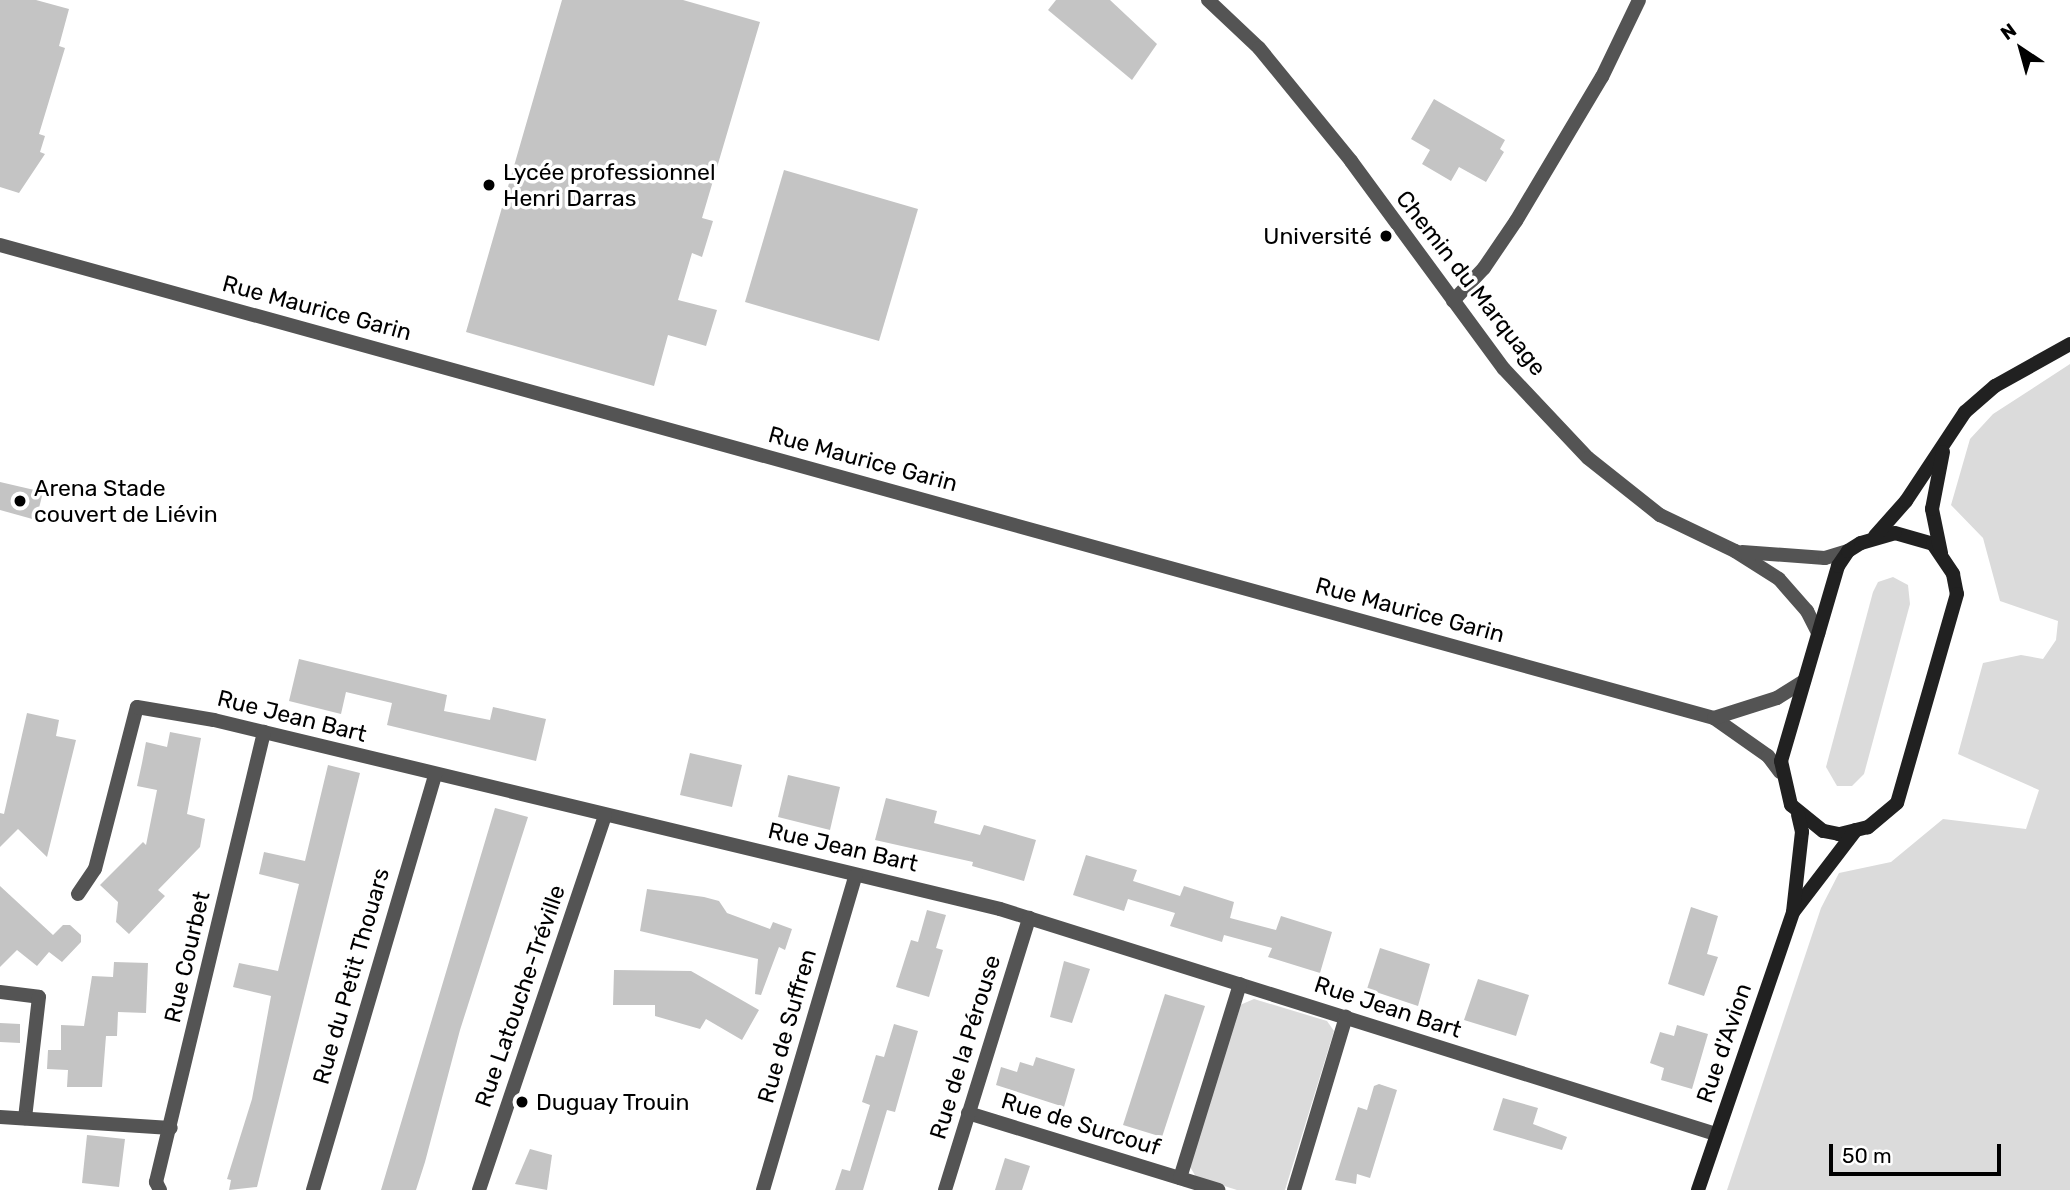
<!DOCTYPE html>
<html>
<head>
<meta charset="utf-8">
<style>
  body { margin:0 }
  #map { position:relative; width:2070px; height:1190px; overflow:hidden; background:#fff; font-family:Rubik,sans-serif }
  div>[style] { position:absolute }
  .green>* { inset:0; background:#dbdbdb }
  .building>* { inset:0; background:#c4c4c4 }
  .street>* { height:14px; margin:-7px; padding:0 7px; transform-origin:7px; border-radius:7px; background:#545454 }
  .secondary>* { height:14px; margin:-7px; padding:0 7px; transform-origin:7px; border-radius:7px; background:#212121 }
  .dots>* { width:19px; height:19px; translate:-50% -50%; box-sizing:border-box; border:4px solid #fff; border-radius:50% }
  span { translate:-50% -50%; white-space:nowrap; text-align:center; line-height:1.15; -webkit-text-stroke:7px #fff; paint-order:stroke }
  .poi-label { font-size:23px; color:#000 }
  .left { translate:0 -50%; text-align:left }
  .right { translate:-100% -50%; text-align:right }
  .street-label { font-size:23px; color:#000 }
  .north { position:absolute; left:1986px; top:14px; width:70px; height:70px; -webkit-text-stroke:5px #fff; paint-order:stroke; rotate:324deg; font-size:19px; font-weight:700; line-height:28px; text-align:center; color:#000 }
  .north::after { content:''; display:block; margin:auto; width:24px; height:32px; background:#000; clip-path:polygon(50% 0,100% 100%,50% 72%,0 100%) }
  .scale { position:absolute; left:1829px; top:1144px; width:172px; height:32px; box-sizing:border-box; border:4px solid #000; border-top:0; padding-left:9px; font-size:21px; line-height:24px; white-space:nowrap; color:#000; -webkit-text-stroke:5px #fff; paint-order:stroke }
</style>
</head>
<body>
<div id="map">
  <div class="green">
    <i style="clip-path:polygon(2070px 364px,2070px 1190px,1727px 1190px,1821px 908px,1839px 873px,1891px 862px,1943px 819px,2026px 829px,2039px 790px,1958px 754px,1983px 663px,2021px 655px,2043px 659px,2056px 640px,2058px 621px,2000px 601px,1983px 538px,1951px 505px,1970px 439px,1993px 414px)"></i>
    <i style="clip-path:polygon(1893px 577px,1908px 585px,1910px 604px,1864px 774px,1852px 786px,1837px 786px,1826px 767px,1873px 592px,1878px 582px)"></i>
    <i style="clip-path:polygon(1254px 999px,1327px 1021px,1334px 1031px,1285px 1190px,1237px 1190px,1196px 1177px,1189px 1165px,1240px 1005px)"></i>
  </div>
  <div class="building">
    <i style="clip-path:polygon(0 0,36px 0,69px 9px,59px 46px,65px 48px,39px 134px,45px 136px,40px 152px,45px 154px,19px 193px,0 187px)"></i>
    <i style="clip-path:polygon(562px 0,683px 0,760px 22px,702px 218px,713px 221px,702px 257px,692px 253px,678px 300px,717px 310px,706px 346px,668px 335px,654px 386px,466px 332px)"></i>
    <i style="clip-path:polygon(1056px 0,1110px 0,1157px 44px,1132px 80px,1048px 10px)"></i>
    <i style="clip-path:polygon(1434px 99px,1505px 140px,1500px 149px,1504px 152px,1486px 182px,1459px 167px,1451px 181px,1422px 164px,1430px 150px,1411px 139px)"></i>
    <i style="clip-path:polygon(784px 170px,918px 209px,879px 341px,745px 302px)"></i>
    <i style="clip-path:polygon(0 482px,43px 492px,36px 520px,0 510px)"></i>
    <i style="clip-path:polygon(299px 659px,447px 695px,444px 711px,490px 720px,493px 707px,546px 719px,536px 761px,387px 725px,392px 703px,346px 692px,341px 714px,289px 701px)"></i>
    <i style="clip-path:polygon(27px 713px,59px 720px,56px 736px,76px 740px,47px 857px,18px 829px,0 847px,0 813px,4px 814px)"></i>
    <i style="clip-path:polygon(170px 732px,201px 738px,187px 814px,205px 819px,200px 847px,158px 890px,165px 896px,129px 934px,116px 922px,118px 902px,100px 885px,143px 842px,146px 845px,157px 790px,137px 786px,142px 763px,146px 742px,167px 747px)"></i>
    <i style="clip-path:polygon(690px 753px,742px 765px,732px 807px,680px 795px)"></i>
    <i style="clip-path:polygon(328px 765px,360px 773px,257px 1187px,229px 1190px,231px 1180px,227px 1179px,252px 1099px,271px 996px,233px 987px,239px 963px,278px 971px,299px 884px,259px 874px,264px 852px,305px 861px)"></i>
    <i style="clip-path:polygon(788px 775px,840px 787px,830px 830px,778px 817px)"></i>
    <i style="clip-path:polygon(886px 798px,937px 811px,934px 823px,980px 835px,984px 825px,1036px 840px,1024px 881px,972px 866px,973px 862px,875px 840px)"></i>
    <i style="clip-path:polygon(495px 808px,528px 817px,460px 1030px,425px 1162px,416px 1190px,381px 1190px)"></i>
    <i style="clip-path:polygon(1086px 855px,1137px 870px,1133px 881px,1180px 896px,1184px 886px,1234px 902px,1230px 918px,1276px 930px,1281px 916px,1332px 932px,1320px 973px,1268px 957px,1272px 948px,1224px 935px,1222px 942px,1170px 926px,1175px 913px,1128px 899px,1124px 911px,1073px 895px)"></i>
    <i style="clip-path:polygon(0 886px,53px 935px,63px 925px,70px 925px,81px 935px,81px 942px,62px 962px,49px 952px,37px 966px,17px 950px,0 967px)"></i>
    <i style="clip-path:polygon(647px 889px,704px 897px,719px 901px,727px 913px,770px 929px,773px 922px,792px 929px,785px 950px,779px 947px,761px 995px,755px 994px,758px 959px,640px 931px)"></i>
    <i style="clip-path:polygon(1691px 907px,1718px 916px,1707px 954px,1718px 957px,1704px 996px,1668px 984px)"></i>
    <i style="clip-path:polygon(927px 910px,946px 915px,936px 948px,943px 950px,929px 997px,896px 987px,911px 940px,918px 942px)"></i>
    <i style="clip-path:polygon(1380px 948px,1430px 964px,1418px 1006px,1367px 989px)"></i>
    <i style="clip-path:polygon(1064px 961px,1090px 969px,1072px 1023px,1050px 1017px)"></i>
    <i style="clip-path:polygon(114px 962px,148px 963px,146px 1013px,118px 1012px,117px 1036px,106px 1036px,102px 1087px,67px 1087px,68px 1070px,47px 1069px,48px 1050px,61px 1050px,61px 1025px,84px 1026px,92px 976px,113px 977px)"></i>
    <i style="clip-path:polygon(614px 970px,691px 971px,759px 1010px,742px 1040px,706px 1019px,700px 1029px,655px 1016px,655px 1005px,613px 1005px)"></i>
    <i style="clip-path:polygon(1478px 979px,1529px 995px,1516px 1036px,1464px 1020px)"></i>
    <i style="clip-path:polygon(1165px 994px,1205px 1006px,1162px 1137px,1123px 1125px)"></i>
    <i style="clip-path:polygon(0 1023px,20px 1024px,20px 1043px,0 1042px)"></i>
    <i style="clip-path:polygon(894px 1024px,918px 1031px,895px 1112px,887px 1110px,863px 1190px,835px 1190px,842px 1169px,850px 1171px,870px 1105px,862px 1102px,876px 1055px,884px 1057px)"></i>
    <i style="clip-path:polygon(1677px 1025px,1708px 1034px,1692px 1089px,1661px 1080px,1664px 1068px,1650px 1063px,1660px 1032px,1674px 1036px)"></i>
    <i style="clip-path:polygon(1036px 1057px,1075px 1069px,1064px 1107px,996px 1085px,1001px 1067px,1017px 1072px,1020px 1062px,1033px 1066px)"></i>
    <i style="clip-path:polygon(1379px 1084px,1397px 1090px,1370px 1178px,1357px 1174px,1356px 1184px,1335px 1180px,1358px 1107px,1367px 1110px,1374px 1086px)"></i>
    <i style="clip-path:polygon(1503px 1098px,1538px 1108px,1533px 1124px,1567px 1137px,1562px 1150px,1493px 1130px)"></i>
    <i style="clip-path:polygon(87px 1135px,125px 1139px,119px 1187px,82px 1183px)"></i>
    <i style="clip-path:polygon(530px 1149px,552px 1155px,547px 1190px,515px 1184px)"></i>
    <i style="clip-path:polygon(1005px 1158px,1030px 1166px,1022px 1190px,995px 1190px)"></i>
  </div>
  <div class="street">
    <i style="left:1208px;top:0;width:70px;rotate:43.3deg"></i>
    <i style="left:1259px;top:48px;width:146px;rotate:50.8deg"></i>
    <i style="left:1351px;top:161px;width:258px;rotate:53.7deg"></i>
    <i style="left:1504px;top:369px;width:122px;rotate:46.7deg"></i>
    <i style="left:1588px;top:458px;width:92px;rotate:38.4deg"></i>
    <i style="left:1660px;top:515px;width:83px;rotate:25.6deg"></i>
    <i style="left:1735px;top:551px;width:52px;rotate:32.5deg"></i>
    <i style="left:1779px;top:579px;width:43px;rotate:48.8deg"></i>
    <i style="left:1807px;top:611px;width:25px;rotate:63deg"></i>
    <i style="left:0;top:245px;width:1778px;rotate:15.43deg"></i>
    <i style="left:1714px;top:718px;width:66px;rotate:35.1deg"></i>
    <i style="left:1768px;top:756px;width:20px;rotate:53deg"></i>
    <i style="left:1453px;top:301px;width:45px;rotate:-46.8deg"></i>
    <i style="left:1484px;top:268px;width:57px;rotate:-55.8deg"></i>
    <i style="left:1516px;top:221px;width:168px;rotate:-59.2deg"></i>
    <i style="left:1602px;top:77px;width:85px;rotate:-64.3deg"></i>
    <i style="left:1742px;top:552px;width:83px;rotate:4.1deg"></i>
    <i style="left:1825px;top:558px;width:24px;rotate:-17deg"></i>
    <i style="left:1714px;top:718px;width:66px;rotate:-17.6deg"></i>
    <i style="left:1777px;top:698px;width:32px;rotate:-32deg"></i>
    <i style="left:78px;top:894px;width:30px;rotate:-56deg"></i>
    <i style="left:95px;top:869px;width:167px;rotate:-75.5deg"></i>
    <i style="left:137px;top:707px;width:78px;rotate:9.6deg"></i>
    <i style="left:214px;top:720px;width:808px;rotate:13.52deg"></i>
    <i style="left:1000px;top:909px;width:751px;rotate:17.45deg"></i>
    <i style="left:0;top:992px;width:39px;rotate:7deg"></i>
    <i style="left:39px;top:997px;width:122px;rotate:96.6deg"></i>
    <i style="left:968px;top:1113px;width:262px;rotate:17.1deg"></i>
    <i style="left:0;top:1117px;width:171px;rotate:3.7deg"></i>
    <i style="left:1180px;top:1178px;width:203px;rotate:-72.8deg"></i>
    <i style="left:160px;top:1190px;width:9px;rotate:-117deg"></i>
    <i style="left:156px;top:1182px;width:463px;rotate:-76.5deg"></i>
    <i style="left:313px;top:1190px;width:433px;rotate:-73.6deg"></i>
    <i style="left:479px;top:1190px;width:395px;rotate:-71.4deg"></i>
    <i style="left:763px;top:1190px;width:328px;rotate:-73.6deg"></i>
    <i style="left:945px;top:1190px;width:285px;rotate:-72.8deg"></i>
    <i style="left:1294px;top:1190px;width:181px;rotate:-73.3deg"></i>
  </div>
  <div class="secondary">
    <i style="left:1895px;top:533px;width:40px;rotate:16deg"></i>
    <i style="left:1933px;top:544px;width:36px;rotate:56deg"></i>
    <i style="left:1953px;top:574px;width:20px;rotate:79deg"></i>
    <i style="left:1957px;top:594px;width:217px;rotate:106deg"></i>
    <i style="left:1897px;top:803px;width:38px;rotate:140deg"></i>
    <i style="left:1868px;top:827px;width:30px;rotate:166deg"></i>
    <i style="left:1839px;top:834px;width:16px;rotate:-169deg"></i>
    <i style="left:1823px;top:831px;width:41px;rotate:-140.9deg"></i>
    <i style="left:1791px;top:805px;width:45px;rotate:-102.8deg"></i>
    <i style="left:1781px;top:761px;width:203px;rotate:-73.7deg"></i>
    <i style="left:1838px;top:566px;width:18px;rotate:-56deg"></i>
    <i style="left:1848px;top:551px;width:15px;rotate:-32deg"></i>
    <i style="left:1861px;top:543px;width:35px;rotate:-16deg"></i>
    <i style="left:1875px;top:536px;width:47px;rotate:-48.5deg"></i>
    <i style="left:1906px;top:501px;width:107px;rotate:-56.5deg"></i>
    <i style="left:1965px;top:412px;width:40px;rotate:-41deg"></i>
    <i style="left:1995px;top:386px;width:86px;rotate:-29.2deg"></i>
    <i style="left:1941px;top:553px;width:45px;rotate:-101.6deg"></i>
    <i style="left:1932px;top:509px;width:58px;rotate:-79.1deg"></i>
    <i style="left:1794px;top:911px;width:102px;rotate:-52.6deg"></i>
    <i style="left:1698px;top:1190px;width:294px;rotate:-71.1deg"></i>
    <i style="left:1793px;top:912px;width:81px;rotate:-83.6deg"></i>
    <i style="left:1802px;top:832px;width:18px;rotate:-103deg"></i>
  </div>
  <div class="dots">
    <i style="left:489px;top:185px;background:#000"></i>
    <i style="left:1386px;top:236px;background:#000"></i>
    <i style="left:20px;top:501px;background:#000"></i>
    <i style="left:522px;top:1102px;background:#000"></i>
  </div>
  <div class="poi-label">
    <span class="left" style="left:503px;top:185px">Lycée professionnel<br>Henri Darras</span>
    <span class="right" style="left:1372px;top:236px">Université</span>
    <span class="left" style="left:34px;top:501px">Arena Stade<br>couvert de Liévin</span>
    <span class="left" style="left:536px;top:1102px">Duguay Trouin</span>
  </div>
  <div class="street-label">
    <span style="left:1471px;top:283px;rotate:52deg">Chemin du Marquage</span>
    <span style="left:317px;top:308px;rotate:15deg">Rue Maurice Garin</span>
    <span style="left:863px;top:459px;rotate:15deg">Rue Maurice Garin</span>
    <span style="left:1410px;top:610px;rotate:15deg">Rue Maurice Garin</span>
    <span style="left:292px;top:716px;rotate:14deg">Rue Jean Bart</span>
    <span style="left:843px;top:847px;rotate:13deg">Rue Jean Bart</span>
    <span style="left:187px;top:957px;rotate:-77deg">Rue Courbet</span>
    <span style="left:351px;top:976px;rotate:-74deg">Rue du Petit Thouars</span>
    <span style="left:520px;top:996px;rotate:-71deg">Rue Latouche-Tréville</span>
    <span style="left:1388px;top:1007px;rotate:18deg">Rue Jean Bart</span>
    <span style="left:787px;top:1026px;rotate:-74deg">Rue de Suffren</span>
    <span style="left:1724px;top:1043px;rotate:-71deg">Rue d'Avion</span>
    <span style="left:965px;top:1047px;rotate:-73deg">Rue de la Pérouse</span>
    <span style="left:1081px;top:1124px;rotate:17deg">Rue de Surcouf</span>
  </div>
  <div class="north">N</div>
  <div class="scale">50 m</div>
</div>
</body>
</html>
